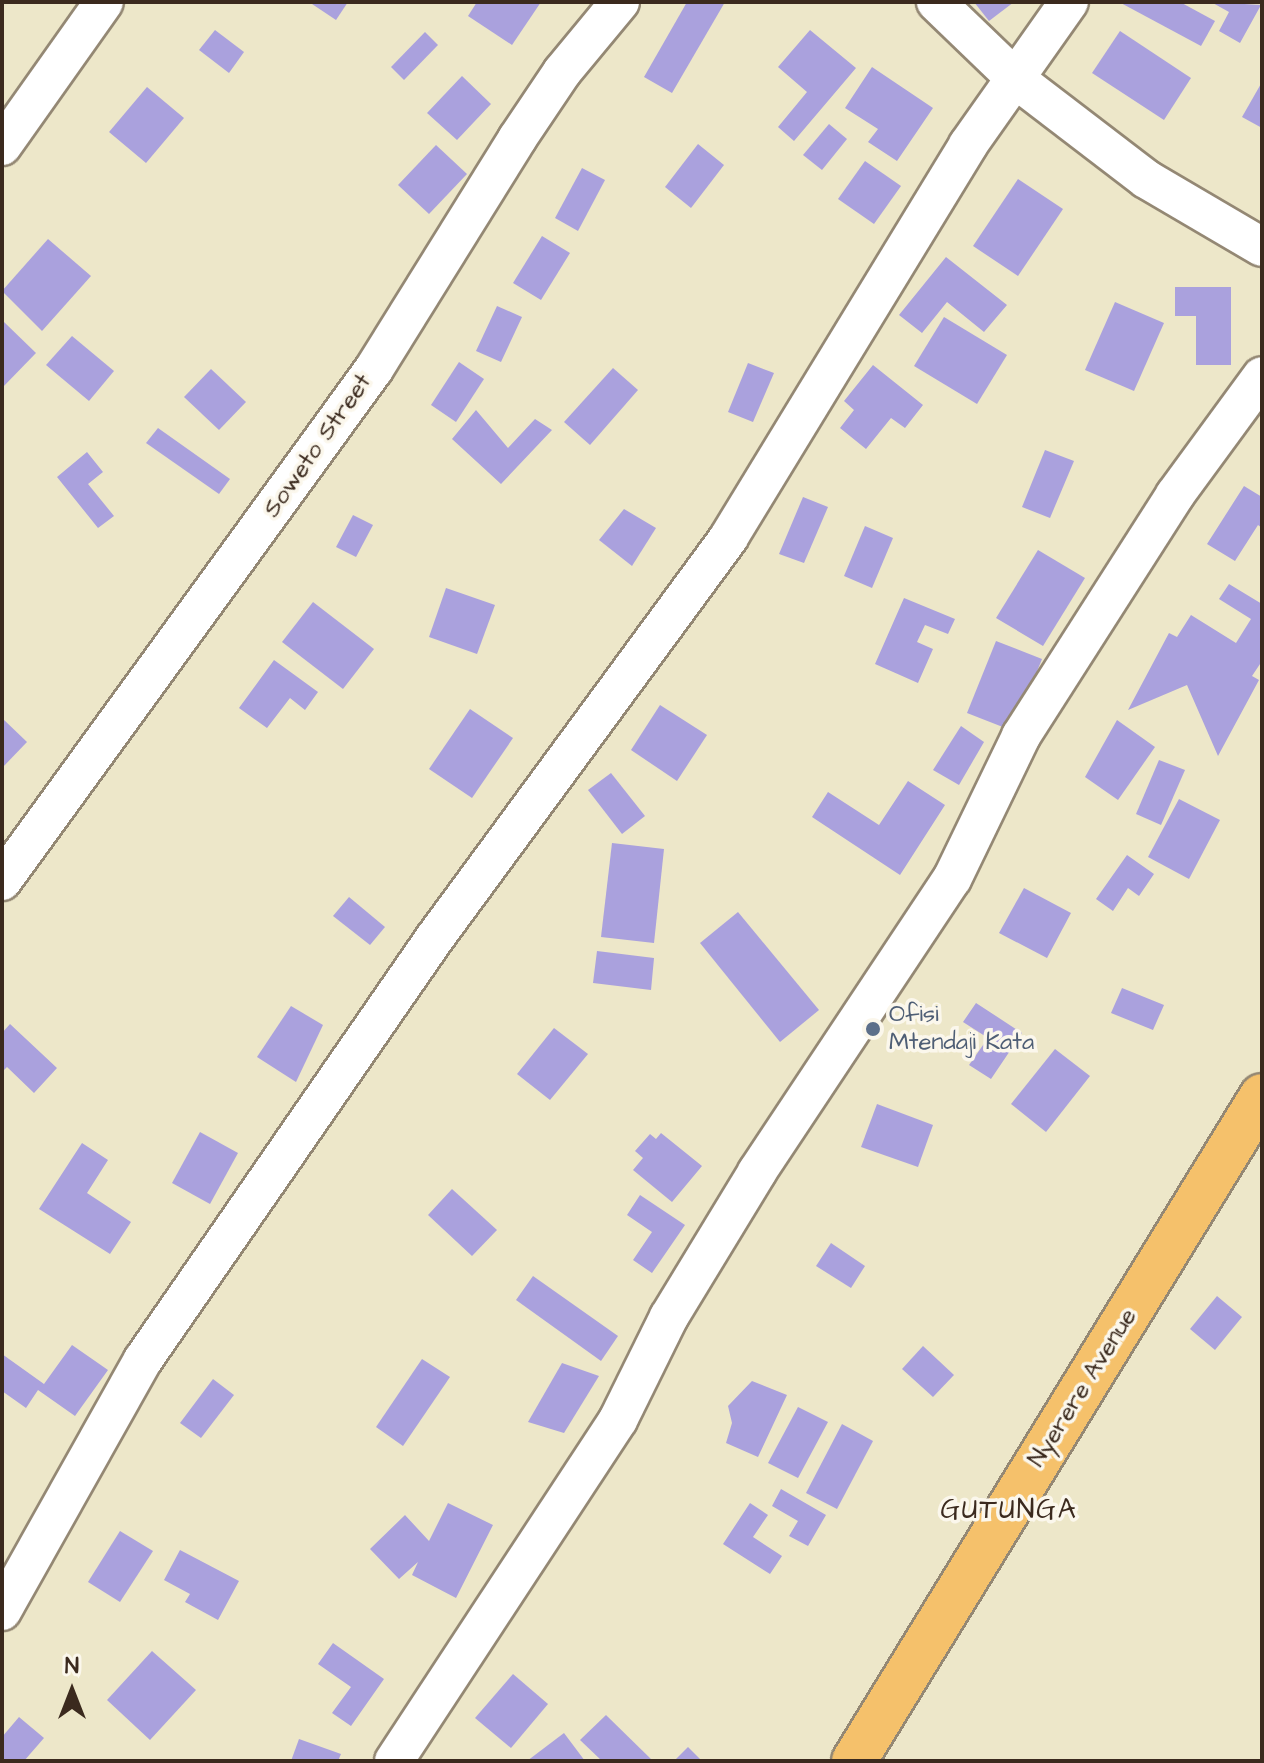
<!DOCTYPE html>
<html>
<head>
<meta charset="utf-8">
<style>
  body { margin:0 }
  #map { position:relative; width:1264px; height:1763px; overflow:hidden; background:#ede7c9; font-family:"Architects Daughter",sans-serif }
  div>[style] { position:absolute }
  .building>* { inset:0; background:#aaa1dd }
  .roads { filter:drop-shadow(2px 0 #948874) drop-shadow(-2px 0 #948874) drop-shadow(0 2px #948874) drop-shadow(0 -2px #948874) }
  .minor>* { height:38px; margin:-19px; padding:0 19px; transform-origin:19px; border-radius:19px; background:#fff }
  .major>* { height:44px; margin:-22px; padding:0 22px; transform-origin:22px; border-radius:22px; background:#f5c16b }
  .dots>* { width:22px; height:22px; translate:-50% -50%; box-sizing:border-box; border:4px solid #fbf7ec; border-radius:50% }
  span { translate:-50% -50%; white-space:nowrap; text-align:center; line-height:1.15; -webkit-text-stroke:7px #fbf7ec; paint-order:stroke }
  .street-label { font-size:24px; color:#3b2a1e }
  .service-label { font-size:24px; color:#4e5e75 }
  .left { translate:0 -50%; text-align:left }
  .quarter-label { font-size:28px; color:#3b2a1e; letter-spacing:2px }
  .frame { position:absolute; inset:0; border:4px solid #3b2a1e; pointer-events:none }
  .north { position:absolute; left:32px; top:1651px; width:80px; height:80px; -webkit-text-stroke:6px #fbf7ec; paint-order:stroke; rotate:0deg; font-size:22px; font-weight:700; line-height:32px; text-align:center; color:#3b2a1e }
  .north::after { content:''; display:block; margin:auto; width:28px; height:36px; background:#3b2a1e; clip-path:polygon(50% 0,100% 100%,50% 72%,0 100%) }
</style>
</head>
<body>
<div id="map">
  <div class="building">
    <i style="clip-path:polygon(309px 2px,348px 2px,336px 20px)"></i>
    <i style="clip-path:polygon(477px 2px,541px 2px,512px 45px,468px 16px)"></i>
    <i style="clip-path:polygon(687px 2px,725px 2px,672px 93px,644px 77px)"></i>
    <i style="clip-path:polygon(974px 2px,1014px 2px,989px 21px)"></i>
    <i style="clip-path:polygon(1119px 2px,1180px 2px,1215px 21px,1201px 46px)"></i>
    <i style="clip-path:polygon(1211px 2px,1261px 5px,1240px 43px,1219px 31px,1229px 12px)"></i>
    <i style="clip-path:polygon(215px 30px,244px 52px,229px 73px,199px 50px)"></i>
    <i style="clip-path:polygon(810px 30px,856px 68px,794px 141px,778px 127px,807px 92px,778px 67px)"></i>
    <i style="clip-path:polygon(1120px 31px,1191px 78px,1164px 120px,1092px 73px)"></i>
    <i style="clip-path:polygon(425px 32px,438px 45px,404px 80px,391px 67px)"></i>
    <i style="clip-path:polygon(872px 67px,933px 108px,897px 161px,868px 142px,878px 129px,845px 108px)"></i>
    <i style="clip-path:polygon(462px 76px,491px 104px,457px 140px,427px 113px)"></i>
    <i style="clip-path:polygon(1262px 82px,1262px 128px,1242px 117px)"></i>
    <i style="clip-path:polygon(147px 87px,184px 118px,146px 163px,109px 132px)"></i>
    <i style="clip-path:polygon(829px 124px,847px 139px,822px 170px,803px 155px)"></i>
    <i style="clip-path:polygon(698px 144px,724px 165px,691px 208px,665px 187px)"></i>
    <i style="clip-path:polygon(436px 145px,467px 174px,429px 214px,398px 185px)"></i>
    <i style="clip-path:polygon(865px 161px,901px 186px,874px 224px,838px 199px)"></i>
    <i style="clip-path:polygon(582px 168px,605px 180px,578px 231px,555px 218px)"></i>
    <i style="clip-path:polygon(1018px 179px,1063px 209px,1018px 276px,973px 246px)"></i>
    <i style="clip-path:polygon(542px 236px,570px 253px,541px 300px,513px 283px)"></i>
    <i style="clip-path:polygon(48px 239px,91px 276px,42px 331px,2px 291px)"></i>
    <i style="clip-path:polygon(946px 257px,1007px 305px,984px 332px,947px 302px,922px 333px,899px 315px)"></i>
    <i style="clip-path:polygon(1175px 287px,1231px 287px,1231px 365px,1196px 365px,1196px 316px,1175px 316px)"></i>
    <i style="clip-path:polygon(1115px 302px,1164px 323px,1134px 391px,1085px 370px)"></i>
    <i style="clip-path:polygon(497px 306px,522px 317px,501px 362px,476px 351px)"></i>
    <i style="clip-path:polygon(944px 317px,1007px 355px,977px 404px,914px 366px)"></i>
    <i style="clip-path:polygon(4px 322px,36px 353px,2px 388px,2px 324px)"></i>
    <i style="clip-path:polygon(72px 336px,114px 371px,89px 401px,46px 365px)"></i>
    <i style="clip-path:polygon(459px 362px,484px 379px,456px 422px,431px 405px)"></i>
    <i style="clip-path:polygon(748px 363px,774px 373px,753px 422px,728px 412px)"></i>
    <i style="clip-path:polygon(873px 365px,923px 405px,905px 428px,891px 418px,866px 449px,840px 428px,854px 410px,844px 401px)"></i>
    <i style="clip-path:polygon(613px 368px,638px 390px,590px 445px,564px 422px)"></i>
    <i style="clip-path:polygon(211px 369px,246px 402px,219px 430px,184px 397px)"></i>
    <i style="clip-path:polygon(476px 410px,508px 448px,535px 419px,552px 430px,501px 484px,452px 439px)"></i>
    <i style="clip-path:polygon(158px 428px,230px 479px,219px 494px,146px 443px)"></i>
    <i style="clip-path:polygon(1045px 450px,1074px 461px,1050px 518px,1022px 507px)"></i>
    <i style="clip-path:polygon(87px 452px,103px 472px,88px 484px,114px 516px,98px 528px,57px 477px)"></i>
    <i style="clip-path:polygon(1244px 486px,1262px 497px,1262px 528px,1258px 525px,1235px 561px,1207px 544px)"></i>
    <i style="clip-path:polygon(803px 497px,828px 507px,804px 563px,779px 554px)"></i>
    <i style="clip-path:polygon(624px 509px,656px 528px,632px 566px,599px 540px)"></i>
    <i style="clip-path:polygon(353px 515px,373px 525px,356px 557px,336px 547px)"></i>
    <i style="clip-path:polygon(865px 526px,893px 538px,872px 588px,844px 576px)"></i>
    <i style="clip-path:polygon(1038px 550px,1085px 578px,1043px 646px,996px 618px)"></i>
    <i style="clip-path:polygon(1229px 584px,1262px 604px,1262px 661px,1252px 676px,1259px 680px,1218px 756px,1187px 685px,1128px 710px,1169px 633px,1177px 637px,1191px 615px,1236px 643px,1251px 619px,1219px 599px)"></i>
    <i style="clip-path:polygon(446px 588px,495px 605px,477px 654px,429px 637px)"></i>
    <i style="clip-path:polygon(904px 598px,955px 619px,948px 634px,925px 625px,917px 642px,933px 649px,918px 683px,875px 664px)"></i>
    <i style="clip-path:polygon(313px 602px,374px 649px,343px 689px,282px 642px)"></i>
    <i style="clip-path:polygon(996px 641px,1042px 659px,1013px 731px,967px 713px)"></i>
    <i style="clip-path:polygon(274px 660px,318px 692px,305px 710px,290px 698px,267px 728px,239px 708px)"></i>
    <i style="clip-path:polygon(660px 705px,707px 735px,677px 781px,631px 750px)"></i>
    <i style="clip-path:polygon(470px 709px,513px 738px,472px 798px,429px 769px)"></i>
    <i style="clip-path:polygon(2px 718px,27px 742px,2px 768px)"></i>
    <i style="clip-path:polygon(1117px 720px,1155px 747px,1118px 800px,1085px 777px)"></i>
    <i style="clip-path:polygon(961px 726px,984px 742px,959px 785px,933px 770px)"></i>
    <i style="clip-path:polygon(1159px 760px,1185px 770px,1161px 825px,1136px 814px)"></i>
    <i style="clip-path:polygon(611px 773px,645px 816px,622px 834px,588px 790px)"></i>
    <i style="clip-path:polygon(908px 781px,945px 805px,900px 875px,812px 817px,828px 792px,879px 825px)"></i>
    <i style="clip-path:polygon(1179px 799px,1220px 820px,1189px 879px,1148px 857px)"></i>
    <i style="clip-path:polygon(612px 843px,664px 849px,654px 943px,601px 937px)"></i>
    <i style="clip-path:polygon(1127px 855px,1154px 874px,1139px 896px,1128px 888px,1113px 911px,1096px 899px)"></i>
    <i style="clip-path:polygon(1024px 888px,1071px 913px,1047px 958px,999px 933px)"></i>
    <i style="clip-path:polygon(349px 897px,385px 927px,370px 945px,333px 916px)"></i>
    <i style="clip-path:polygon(738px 912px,819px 1010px,780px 1042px,700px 943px)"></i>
    <i style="clip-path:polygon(597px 951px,654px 958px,651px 990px,593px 983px)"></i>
    <i style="clip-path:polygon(1122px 988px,1164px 1005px,1153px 1030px,1111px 1013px)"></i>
    <i style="clip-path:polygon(976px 1003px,1022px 1033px,991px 1079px,969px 1065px,988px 1038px,963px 1022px)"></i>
    <i style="clip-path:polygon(291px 1006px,323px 1025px,296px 1082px,257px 1057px)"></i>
    <i style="clip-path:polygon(10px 1024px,57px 1068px,34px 1093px,7px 1067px,2px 1072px,2px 1033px)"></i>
    <i style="clip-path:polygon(554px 1028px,588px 1054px,550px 1100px,517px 1074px)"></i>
    <i style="clip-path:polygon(1055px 1049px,1090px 1076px,1046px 1132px,1011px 1104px)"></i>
    <i style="clip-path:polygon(877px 1104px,933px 1125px,918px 1167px,861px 1147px)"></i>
    <i style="clip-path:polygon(200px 1132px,238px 1153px,210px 1204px,172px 1183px)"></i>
    <i style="clip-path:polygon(661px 1133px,702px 1166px,672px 1202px,633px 1170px,643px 1158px,635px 1151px,650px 1134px,656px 1139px)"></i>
    <i style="clip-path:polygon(82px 1143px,108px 1160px,87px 1193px,131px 1222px,110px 1254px,39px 1209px)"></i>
    <i style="clip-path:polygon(452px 1189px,497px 1230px,472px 1256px,428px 1215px)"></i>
    <i style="clip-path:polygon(640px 1195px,685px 1225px,652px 1273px,633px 1260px,652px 1232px,627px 1215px)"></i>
    <i style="clip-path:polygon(831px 1243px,865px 1266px,851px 1288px,816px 1266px)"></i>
    <i style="clip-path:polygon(533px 1276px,618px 1336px,601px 1361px,516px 1300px)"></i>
    <i style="clip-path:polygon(1217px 1296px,1242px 1317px,1215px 1350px,1190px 1329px)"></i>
    <i style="clip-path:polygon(72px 1345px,108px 1370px,75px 1416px,38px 1390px,26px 1408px,2px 1391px,2px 1354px,44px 1384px)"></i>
    <i style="clip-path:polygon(923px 1346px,954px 1375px,933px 1397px,902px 1369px)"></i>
    <i style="clip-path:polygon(422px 1359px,450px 1377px,403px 1446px,376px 1427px)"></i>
    <i style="clip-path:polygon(562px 1363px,599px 1376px,564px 1433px,528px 1422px)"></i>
    <i style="clip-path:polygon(213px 1379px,234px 1395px,201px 1438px,180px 1423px)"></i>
    <i style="clip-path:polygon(752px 1381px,787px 1395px,758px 1457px,726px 1443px,732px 1423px,728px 1406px)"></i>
    <i style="clip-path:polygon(798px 1407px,828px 1422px,798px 1478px,768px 1463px)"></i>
    <i style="clip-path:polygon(842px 1424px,873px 1441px,837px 1509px,806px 1493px)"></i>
    <i style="clip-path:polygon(781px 1489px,826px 1515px,808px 1546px,789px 1536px,798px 1521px,772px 1506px)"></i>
    <i style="clip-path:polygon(448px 1503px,493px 1525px,456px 1598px,412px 1575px,418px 1562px,399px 1579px,370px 1549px,405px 1515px,429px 1541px)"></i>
    <i style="clip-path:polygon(750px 1503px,768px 1515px,753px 1537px,782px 1556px,770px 1574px,723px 1544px)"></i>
    <i style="clip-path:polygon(120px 1531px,153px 1551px,120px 1602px,88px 1582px)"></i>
    <i style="clip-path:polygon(180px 1550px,239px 1581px,218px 1620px,185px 1602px,190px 1594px,164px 1580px)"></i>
    <i style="clip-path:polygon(333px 1643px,384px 1679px,351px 1726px,332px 1713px,351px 1687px,318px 1664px)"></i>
    <i style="clip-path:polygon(152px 1651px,196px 1690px,150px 1740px,107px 1700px)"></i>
    <i style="clip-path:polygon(513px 1674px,548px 1704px,511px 1748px,475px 1718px)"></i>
    <i style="clip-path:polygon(606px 1715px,653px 1761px,602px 1761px,580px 1740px)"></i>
    <i style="clip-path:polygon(19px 1717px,44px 1738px,24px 1761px,2px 1761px,2px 1737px)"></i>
    <i style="clip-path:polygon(564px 1733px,585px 1761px,527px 1761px)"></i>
    <i style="clip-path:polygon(299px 1739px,341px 1754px,338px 1761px,291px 1761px)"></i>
    <i style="clip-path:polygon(688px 1747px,702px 1761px,674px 1761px)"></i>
  </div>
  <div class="roads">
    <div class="minor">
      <i style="left:936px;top:2px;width:114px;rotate:43.9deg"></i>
      <i style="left:1018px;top:81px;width:161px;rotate:37.4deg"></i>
      <i style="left:1146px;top:179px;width:134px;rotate:30.4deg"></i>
      <i style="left:2px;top:146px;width:176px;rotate:-54.7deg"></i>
      <i style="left:2px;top:881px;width:633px;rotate:-54deg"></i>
      <i style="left:374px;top:369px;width:271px;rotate:-58.1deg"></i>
      <i style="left:517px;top:139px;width:81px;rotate:-56.1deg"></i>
      <i style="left:562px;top:72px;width:91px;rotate:-50.4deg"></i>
      <i style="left:2px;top:1611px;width:288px;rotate:-60.7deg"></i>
      <i style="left:143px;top:1360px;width:512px;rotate:-55.35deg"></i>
      <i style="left:434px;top:939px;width:499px;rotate:-53.7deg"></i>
      <i style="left:729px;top:537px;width:459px;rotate:-58.6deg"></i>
      <i style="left:968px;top:145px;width:175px;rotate:-54.8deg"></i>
      <i style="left:394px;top:1761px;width:408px;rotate:-56.7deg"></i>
      <i style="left:618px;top:1420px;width:115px;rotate:-63.7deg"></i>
      <i style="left:669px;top:1317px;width:170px;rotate:-58.7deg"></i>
      <i style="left:757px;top:1172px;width:352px;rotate:-56.4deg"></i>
      <i style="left:952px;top:879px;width:159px;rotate:-64.2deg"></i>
      <i style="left:1021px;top:736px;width:286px;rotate:-57.4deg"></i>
      <i style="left:1175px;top:495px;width:147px;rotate:-53.8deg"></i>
    </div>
    <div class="major">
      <i style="left:854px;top:1761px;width:780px;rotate:-58.47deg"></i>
    </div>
  </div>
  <div class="dots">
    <i style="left:873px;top:1029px;background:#5c6f8a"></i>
  </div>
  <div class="street-label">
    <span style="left:318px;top:446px;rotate:-55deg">Soweto Street</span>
    <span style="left:1083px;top:1388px;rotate:-58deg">Nyerere Avenue</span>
  </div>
  <div class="service-label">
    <span class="left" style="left:889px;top:1029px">Ofisi<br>Mtendaji Kata</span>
  </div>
  <div class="quarter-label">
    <span style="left:1009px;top:1510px">GUTUNGA</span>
  </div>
  <div class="frame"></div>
  <div class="north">N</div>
</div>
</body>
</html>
